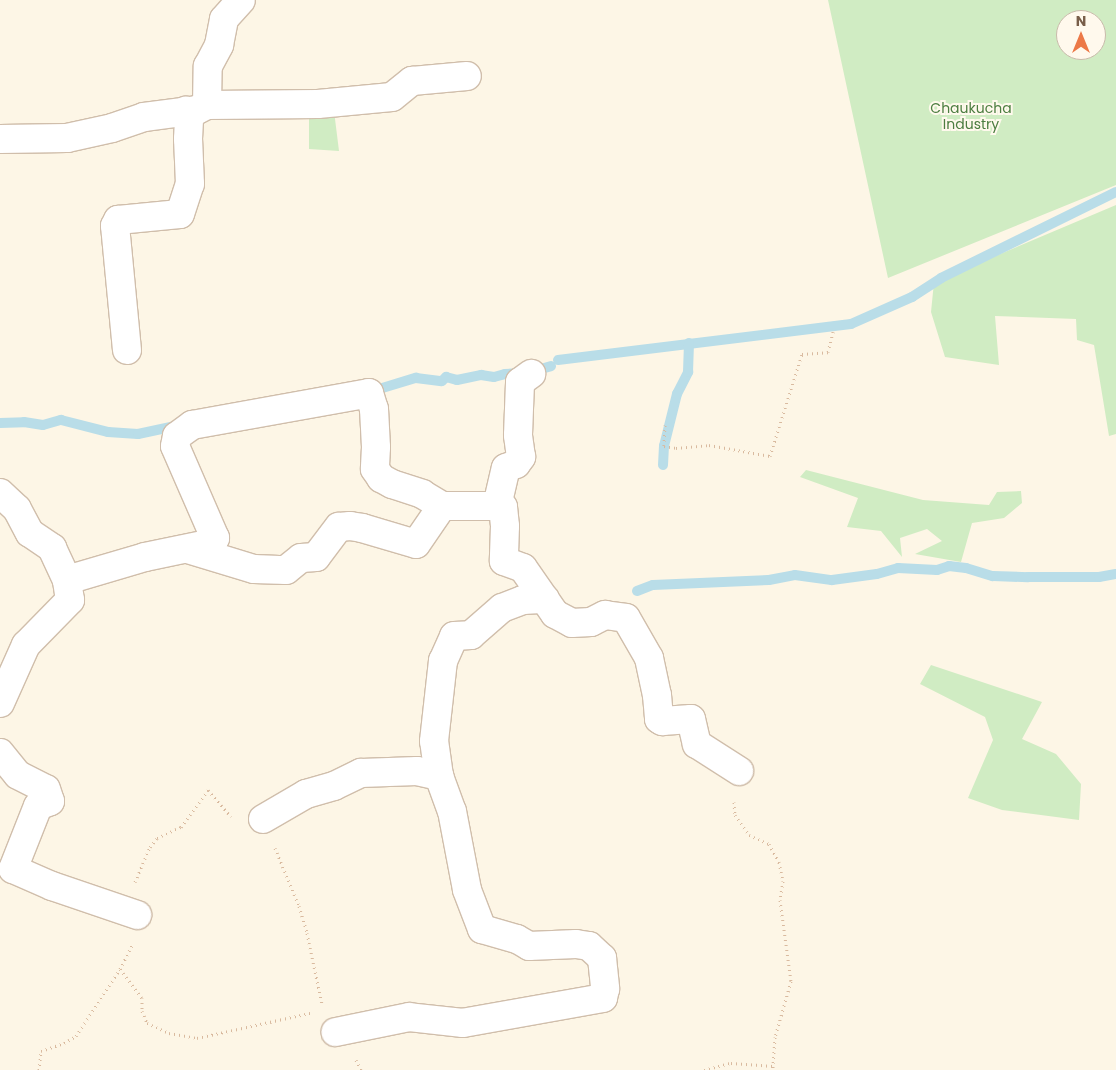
<!DOCTYPE html>
<html>
<head>
<meta charset="utf-8">
<style>
  body { margin:0 }
  #map { position:relative; width:1116px; height:1070px; overflow:hidden; background:#fdf6e6; font-family:Poppins,sans-serif }
  div>[style] { position:absolute }
  .green>* { inset:0; background:#d0ecc3 }
  .stream>* { height:10px; margin:-5px; padding:0 5px; transform-origin:5px; border-radius:5px; background:#b9dde8 }
  .path>* { height:3px; margin-top:-1.5px; transform-origin:0; background:repeating-linear-gradient(90deg,#d9ba9f 0 1px,transparent 0 5px) }
  .roads { filter:drop-shadow(1px 0 #d0beab) drop-shadow(-1px 0 #d0beab) drop-shadow(0 1px #d0beab) drop-shadow(0 -1px #d0beab) }
  .minor>* { height:28px; margin:-14px; padding:0 14px; transform-origin:14px; border-radius:14px; background:#fff }
  span { translate:-50% -50%; white-space:nowrap; text-align:center; line-height:1.15; -webkit-text-stroke:4px #fff9ed; paint-order:stroke }
  .park-label { font-size:14px; color:#4d7e41 }
  .north { position:absolute; left:1056px; top:10px; width:50px; height:50px; box-sizing:border-box; background:#fff9ed; border:1px solid #c9bbab; border-radius:50%; rotate:0deg; font-size:14px; font-weight:700; line-height:20px; text-align:center; color:#785e49 }
  .north::after { content:''; display:block; margin:auto; width:18px; height:22px; background:#ec7947; clip-path:polygon(50% 0,100% 100%,50% 72%,0 100%) }
</style>
</head>
<body>
<div id="map">
  <div class="green">
    <i style="clip-path:polygon(evenodd,828px 0,1116px 0,1116px 185px,888px 278px,828px 0,1066px 20px,1096px 20px,1096px 50px,1066px 50px,1066px 20px)"></i>
    <i style="clip-path:polygon(333px 103px,339px 151px,309px 149px,309px 109px)"></i>
    <i style="clip-path:polygon(1116px 205px,1116px 434px,1109px 436px,1094px 345px,1077px 340px,1076px 319px,995px 316px,999px 365px,945px 357px,931px 312px,934px 282px)"></i>
    <i style="clip-path:polygon(806px 470px,923px 500px,989px 505px,997px 492px,1021px 491px,1022px 503px,1004px 518px,972px 523px,961px 562px,915px 554px,942px 541px,927px 529px,900px 538px,902px 557px,881px 531px,847px 527px,858px 498px,800px 477px)"></i>
    <i style="clip-path:polygon(931px 665px,1042px 702px,1022px 739px,1056px 754px,1081px 784px,1079px 820px,1002px 810px,968px 798px,993px 740px,985px 717px,920px 684px)"></i>
  </div>
  <div class="stream">
    <i style="left:558px;top:360px;width:295px;rotate:-7deg"></i>
    <i style="left:851px;top:324px;width:67px;rotate:-23.9deg"></i>
    <i style="left:912px;top:297px;width:35px;rotate:-33deg"></i>
    <i style="left:941px;top:278px;width:195px;rotate:-26.2deg"></i>
    <i style="left:370px;top:389px;width:9px"></i>
    <i style="left:379px;top:389px;width:39px;rotate:-17deg"></i>
    <i style="left:416px;top:378px;width:26px;rotate:7deg"></i>
    <i style="left:442px;top:381px;width:6px;rotate:-45deg"></i>
    <i style="left:446px;top:377px;width:11px;rotate:15deg"></i>
    <i style="left:457px;top:380px;width:25px;rotate:-12deg"></i>
    <i style="left:481px;top:375px;width:13px;rotate:9deg"></i>
    <i style="left:494px;top:377px;width:11px;rotate:-15deg"></i>
    <i style="left:505px;top:374px;width:22px;rotate:-3deg"></i>
    <i style="left:527px;top:373px;width:25px;rotate:-16deg"></i>
    <i style="left:0;top:423px;width:24px;rotate:-2deg"></i>
    <i style="left:24px;top:422px;width:19px;rotate:9deg"></i>
    <i style="left:43px;top:425px;width:19px;rotate:-16deg"></i>
    <i style="left:61px;top:420px;width:49px;rotate:14.3deg"></i>
    <i style="left:108px;top:432px;width:30px;rotate:4deg"></i>
    <i style="left:138px;top:434px;width:43px;rotate:-12.1deg"></i>
    <i style="left:663px;top:465px;width:19px;rotate:-87deg"></i>
    <i style="left:664px;top:446px;width:54px;rotate:-76deg"></i>
    <i style="left:677px;top:394px;width:25px;rotate:-63deg"></i>
    <i style="left:688px;top:372px;width:29px;rotate:-88deg"></i>
    <i style="left:637px;top:591px;width:17px;rotate:-21deg"></i>
    <i style="left:653px;top:585px;width:116px;rotate:-2.5deg"></i>
    <i style="left:769px;top:580px;width:26px;rotate:-11deg"></i>
    <i style="left:795px;top:575px;width:37px;rotate:8deg"></i>
    <i style="left:832px;top:580px;width:45px;rotate:-7.6deg"></i>
    <i style="left:877px;top:574px;width:22px;rotate:-16deg"></i>
    <i style="left:898px;top:568px;width:39px;rotate:3deg"></i>
    <i style="left:937px;top:570px;width:13px;rotate:-18deg"></i>
    <i style="left:949px;top:566px;width:17px;rotate:7deg"></i>
    <i style="left:966px;top:568px;width:28px;rotate:17deg"></i>
    <i style="left:993px;top:576px;width:35px;rotate:2deg"></i>
    <i style="left:1028px;top:577px;width:71px"></i>
    <i style="left:1099px;top:577px;width:17px;rotate:-10deg"></i>
  </div>
  <div class="path">
    <i style="left:665px;top:425px;width:21px;rotate:93deg"></i>
    <i style="left:664px;top:446px;width:12px;rotate:9deg"></i>
    <i style="left:676px;top:448px;width:33px;rotate:-5deg"></i>
    <i style="left:709px;top:445px;width:62px;rotate:10.2deg"></i>
    <i style="left:770px;top:456px;width:107px;rotate:-72.6deg"></i>
    <i style="left:802px;top:354px;width:26px;rotate:-4deg"></i>
    <i style="left:828px;top:352px;width:21px;rotate:-76deg"></i>
    <i style="left:734px;top:802px;width:13px;rotate:86deg"></i>
    <i style="left:735px;top:815px;width:24px;rotate:55deg"></i>
    <i style="left:749px;top:835px;width:22px;rotate:24deg"></i>
    <i style="left:769px;top:844px;width:21px;rotate:61deg"></i>
    <i style="left:779px;top:862px;width:19px;rotate:78deg"></i>
    <i style="left:783px;top:881px;width:19px;rotate:99deg"></i>
    <i style="left:780px;top:900px;width:82px;rotate:82.3deg"></i>
    <i style="left:791px;top:981px;width:58px;rotate:105.9deg"></i>
    <i style="left:775px;top:1037px;width:29px;rotate:94deg"></i>
    <i style="left:275px;top:848px;width:63px;rotate:67.5deg"></i>
    <i style="left:299px;top:906px;width:28px;rotate:73deg"></i>
    <i style="left:307px;top:933px;width:73px;rotate:78.1deg"></i>
    <i style="left:135px;top:882px;width:38px;rotate:-67deg"></i>
    <i style="left:150px;top:847px;width:11px;rotate:-52deg"></i>
    <i style="left:157px;top:838px;width:26px;rotate:-25deg"></i>
    <i style="left:181px;top:827px;width:46px;rotate:-53.9deg"></i>
    <i style="left:208px;top:790px;width:35px;rotate:49deg"></i>
    <i style="left:120px;top:969px;width:36px;rotate:53deg"></i>
    <i style="left:142px;top:998px;width:13px;rotate:90deg"></i>
    <i style="left:142px;top:1011px;width:13px;rotate:67deg"></i>
    <i style="left:147px;top:1023px;width:24px;rotate:24deg"></i>
    <i style="left:169px;top:1033px;width:28px;rotate:10deg"></i>
    <i style="left:197px;top:1038px;width:116px;rotate:-12.5deg"></i>
    <i style="left:356px;top:1060px;width:11px;rotate:63deg"></i>
    <i style="left:39px;top:1070px;width:19px;rotate:-84deg"></i>
    <i style="left:41px;top:1051px;width:24px;rotate:-19deg"></i>
    <i style="left:64px;top:1043px;width:14px;rotate:-30deg"></i>
    <i style="left:76px;top:1036px;width:80px;rotate:-56.7deg"></i>
    <i style="left:120px;top:969px;width:27px;rotate:-63deg"></i>
    <i style="left:704px;top:1070px;width:28px;rotate:-15deg"></i>
    <i style="left:731px;top:1063px;width:42px;rotate:4.1deg"></i>
    <i style="left:773px;top:1066px;width:4px;rotate:90deg"></i>
  </div>
  <div class="roads">
    <div class="minor">
      <i style="left:207px;top:105px;width:39px;rotate:-89deg"></i>
      <i style="left:208px;top:66px;width:24px;rotate:-62deg"></i>
      <i style="left:219px;top:45px;width:26px;rotate:-79deg"></i>
      <i style="left:224px;top:19px;width:25px;rotate:-48deg"></i>
      <i style="left:0;top:139px;width:67px;rotate:-0.9deg"></i>
      <i style="left:67px;top:138px;width:46px;rotate:-12.5deg"></i>
      <i style="left:112px;top:128px;width:34px;rotate:-19deg"></i>
      <i style="left:144px;top:117px;width:53px;rotate:-7.5deg"></i>
      <i style="left:197px;top:110px;width:11px;rotate:-27deg"></i>
      <i style="left:207px;top:105px;width:111px;rotate:-0.5deg"></i>
      <i style="left:318px;top:104px;width:74px;rotate:-5.4deg"></i>
      <i style="left:392px;top:97px;width:26px;rotate:-39deg"></i>
      <i style="left:412px;top:81px;width:55px;rotate:-5.2deg"></i>
      <i style="left:127px;top:350px;width:125px;rotate:-95.5deg"></i>
      <i style="left:115px;top:226px;width:7px;rotate:-63deg"></i>
      <i style="left:118px;top:220px;width:62px;rotate:-5.5deg"></i>
      <i style="left:180px;top:214px;width:32px;rotate:-72deg"></i>
      <i style="left:190px;top:184px;width:45px;rotate:-92.5deg"></i>
      <i style="left:188px;top:139px;width:20px;rotate:-87deg"></i>
      <i style="left:189px;top:119px;width:9px;rotate:-111deg"></i>
      <i style="left:0;top:493px;width:23px;rotate:43deg"></i>
      <i style="left:17px;top:509px;width:27px;rotate:62deg"></i>
      <i style="left:30px;top:533px;width:27px;rotate:34deg"></i>
      <i style="left:52px;top:548px;width:35px;rotate:65deg"></i>
      <i style="left:497px;top:506px;width:6px;rotate:9deg"></i>
      <i style="left:503px;top:507px;width:19px;rotate:84deg"></i>
      <i style="left:505px;top:526px;width:35px;rotate:92deg"></i>
      <i style="left:504px;top:561px;width:20px;rotate:20deg"></i>
      <i style="left:523px;top:568px;width:56px;rotate:55.2deg"></i>
      <i style="left:555px;top:614px;width:19px;rotate:28deg"></i>
      <i style="left:572px;top:623px;width:19px;rotate:-3deg"></i>
      <i style="left:591px;top:622px;width:16px;rotate:-27deg"></i>
      <i style="left:605px;top:615px;width:21px;rotate:8deg"></i>
      <i style="left:626px;top:618px;width:46px;rotate:60.1deg"></i>
      <i style="left:649px;top:658px;width:38px;rotate:78deg"></i>
      <i style="left:657px;top:695px;width:24px;rotate:85deg"></i>
      <i style="left:659px;top:719px;width:4px;rotate:34deg"></i>
      <i style="left:662px;top:721px;width:29px;rotate:-4deg"></i>
      <i style="left:691px;top:719px;width:26px;rotate:77deg"></i>
      <i style="left:697px;top:744px;width:50px;rotate:32.7deg"></i>
      <i style="left:188px;top:549px;width:69px;rotate:16.9deg"></i>
      <i style="left:254px;top:569px;width:32px;rotate:2deg"></i>
      <i style="left:286px;top:570px;width:19px;rotate:-39deg"></i>
      <i style="left:301px;top:558px;width:15px;rotate:-4deg"></i>
      <i style="left:316px;top:557px;width:38px;rotate:-53deg"></i>
      <i style="left:339px;top:527px;width:11px;rotate:-5deg"></i>
      <i style="left:350px;top:526px;width:12px;rotate:9deg"></i>
      <i style="left:362px;top:528px;width:56px;rotate:16.5deg"></i>
      <i style="left:416px;top:544px;width:46px;rotate:-55.6deg"></i>
      <i style="left:0;top:703px;width:64px;rotate:-65.9deg"></i>
      <i style="left:26px;top:645px;width:63px;rotate:-45.6deg"></i>
      <i style="left:70px;top:600px;width:20px;rotate:-99deg"></i>
      <i style="left:67px;top:580px;width:81px;rotate:-16.4deg"></i>
      <i style="left:145px;top:557px;width:68px;rotate:-11.8deg"></i>
      <i style="left:212px;top:543px;width:6px;rotate:-59deg"></i>
      <i style="left:215px;top:538px;width:100px;rotate:-113.5deg"></i>
      <i style="left:175px;top:446px;width:10px;rotate:-79deg"></i>
      <i style="left:177px;top:436px;width:19px;rotate:-36deg"></i>
      <i style="left:192px;top:425px;width:180px;rotate:-10.2deg"></i>
      <i style="left:369px;top:393px;width:17px;rotate:73deg"></i>
      <i style="left:374px;top:409px;width:38px;rotate:87deg"></i>
      <i style="left:376px;top:447px;width:22px;rotate:93deg"></i>
      <i style="left:375px;top:469px;width:11px;rotate:56deg"></i>
      <i style="left:381px;top:478px;width:13px;rotate:29deg"></i>
      <i style="left:392px;top:484px;width:32px;rotate:18deg"></i>
      <i style="left:422px;top:494px;width:23px;rotate:31deg"></i>
      <i style="left:442px;top:506px;width:55px"></i>
      <i style="left:497px;top:506px;width:39px;rotate:-77deg"></i>
      <i style="left:506px;top:468px;width:11px;rotate:-22deg"></i>
      <i style="left:516px;top:464px;width:9px;rotate:-54deg"></i>
      <i style="left:521px;top:457px;width:22px;rotate:-98deg"></i>
      <i style="left:518px;top:435px;width:53px;rotate:-87.8deg"></i>
      <i style="left:520px;top:382px;width:14px;rotate:-36deg"></i>
      <i style="left:0;top:753px;width:28px;rotate:51deg"></i>
      <i style="left:18px;top:775px;width:31px;rotate:27deg"></i>
      <i style="left:46px;top:789px;width:13px;rotate:72deg"></i>
      <i style="left:50px;top:801px;width:13px;rotate:157deg"></i>
      <i style="left:38px;top:806px;width:68px;rotate:111.6deg"></i>
      <i style="left:13px;top:869px;width:43px;rotate:23.6deg"></i>
      <i style="left:52px;top:886px;width:90px;rotate:18.8deg"></i>
      <i style="left:439px;top:776px;width:35px;rotate:-98deg"></i>
      <i style="left:434px;top:741px;width:81px;rotate:-83.6deg"></i>
      <i style="left:443px;top:661px;width:27px;rotate:-66deg"></i>
      <i style="left:454px;top:636px;width:17px;rotate:-3deg"></i>
      <i style="left:471px;top:635px;width:41px;rotate:-41.1deg"></i>
      <i style="left:502px;top:608px;width:22px;rotate:-21deg"></i>
      <i style="left:523px;top:600px;width:22px;rotate:-3deg"></i>
      <i style="left:263px;top:819px;width:50px;rotate:-30.2deg"></i>
      <i style="left:306px;top:794px;width:29px;rotate:-16deg"></i>
      <i style="left:334px;top:786px;width:30px;rotate:-26deg"></i>
      <i style="left:361px;top:773px;width:56px;rotate:-2deg"></i>
      <i style="left:417px;top:771px;width:23px;rotate:13deg"></i>
      <i style="left:439px;top:776px;width:37px;rotate:70deg"></i>
      <i style="left:452px;top:811px;width:80px;rotate:79.2deg"></i>
      <i style="left:467px;top:890px;width:42px;rotate:69deg"></i>
      <i style="left:482px;top:929px;width:36px;rotate:16deg"></i>
      <i style="left:517px;top:939px;width:14px;rotate:30deg"></i>
      <i style="left:529px;top:946px;width:47px;rotate:-2.4deg"></i>
      <i style="left:576px;top:944px;width:13px;rotate:9deg"></i>
      <i style="left:589px;top:946px;width:18px;rotate:43deg"></i>
      <i style="left:602px;top:958px;width:31px;rotate:84deg"></i>
      <i style="left:605px;top:989px;width:9px;rotate:103deg"></i>
      <i style="left:603px;top:998px;width:142px;rotate:169.9deg"></i>
      <i style="left:463px;top:1023px;width:54px;rotate:-173.7deg"></i>
      <i style="left:409px;top:1017px;width:75px;rotate:168.4deg"></i>
    </div>
  </div>
  <div class="park-label">
    <span style="left:971px;top:116px">Chaukucha<br>Industry</span>
  </div>
  <div class="north">N</div>
</div>
</body>
</html>
